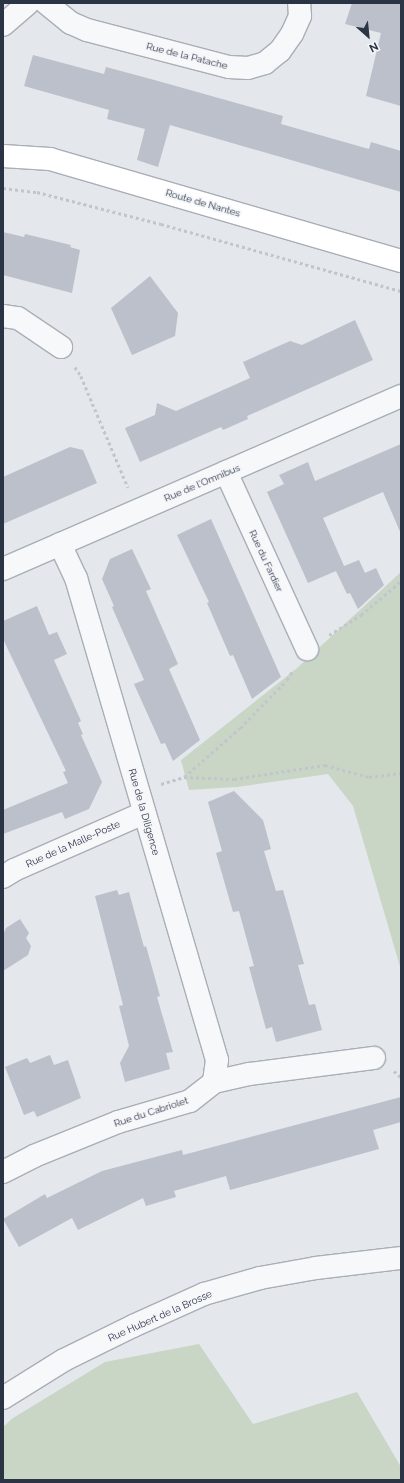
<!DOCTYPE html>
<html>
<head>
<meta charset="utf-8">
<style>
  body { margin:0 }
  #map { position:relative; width:404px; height:1483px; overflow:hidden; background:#e4e7ec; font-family:Raleway,sans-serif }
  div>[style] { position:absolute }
  .green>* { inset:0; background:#c9d6c5 }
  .building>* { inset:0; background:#bbc0ca }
  .path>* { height:2.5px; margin-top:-1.25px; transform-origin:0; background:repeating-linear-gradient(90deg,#c2c5cb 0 3px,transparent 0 6px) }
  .roads { filter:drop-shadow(1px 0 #a9aeb7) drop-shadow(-1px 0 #a9aeb7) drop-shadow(0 1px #a9aeb7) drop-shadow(0 -1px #a9aeb7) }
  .minor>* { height:22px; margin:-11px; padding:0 11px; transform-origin:11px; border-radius:11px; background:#f7f8fa }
  .tertiary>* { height:22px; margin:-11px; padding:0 11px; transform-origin:11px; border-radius:11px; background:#f7f8fa }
  .secondary>* { height:22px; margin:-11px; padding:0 11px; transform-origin:11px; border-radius:11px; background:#fff }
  span { translate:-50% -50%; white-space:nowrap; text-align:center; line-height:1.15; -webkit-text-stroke:3.5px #f4f6f9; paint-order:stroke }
  .street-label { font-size:10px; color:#2b3445 }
  .frame { position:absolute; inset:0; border:4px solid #2b3445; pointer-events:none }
  .north { position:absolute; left:348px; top:16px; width:40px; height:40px; -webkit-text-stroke:3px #f4f6f9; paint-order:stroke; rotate:153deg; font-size:11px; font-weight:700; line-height:16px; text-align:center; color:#2b3445 }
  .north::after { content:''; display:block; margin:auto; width:14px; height:18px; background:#2b3445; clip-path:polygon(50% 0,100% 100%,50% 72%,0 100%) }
</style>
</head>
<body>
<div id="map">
  <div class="green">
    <i style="clip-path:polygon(401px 572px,401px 970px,353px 806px,328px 774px,237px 787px,189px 790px,181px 760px,296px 669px)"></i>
    <i style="clip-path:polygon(199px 1344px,253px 1424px,357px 1392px,401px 1467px,401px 1480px,3px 1480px,3px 1427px,13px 1418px,105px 1362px)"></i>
  </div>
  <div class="building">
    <i style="clip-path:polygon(352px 3px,401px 3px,401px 106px,366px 96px,381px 33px,345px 24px)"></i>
    <i style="clip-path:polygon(33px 55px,104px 74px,106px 67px,158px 81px,283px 116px,281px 124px,369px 149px,371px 142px,401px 151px,401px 192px,170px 125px,158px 167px,137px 160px,145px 129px,107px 119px,109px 110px,24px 86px)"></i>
    <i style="clip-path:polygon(3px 232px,24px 237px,25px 234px,71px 245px,70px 247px,80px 250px,72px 293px,3px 275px)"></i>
    <i style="clip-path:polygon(150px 276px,178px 313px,175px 336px,132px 355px,111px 308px)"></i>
    <i style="clip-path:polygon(355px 320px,373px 360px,247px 416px,248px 419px,223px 430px,221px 427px,140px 462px,125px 428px,155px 415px,157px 403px,176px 411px,250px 378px,243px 362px,290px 341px,302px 345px)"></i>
    <i style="clip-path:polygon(401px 444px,401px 534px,383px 492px,323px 518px,344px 566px,359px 560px,365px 573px,376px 568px,384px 585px,358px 609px,350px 593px,347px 594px,336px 571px,308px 583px,267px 492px,284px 484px,279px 475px,308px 462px,315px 481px)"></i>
    <i style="clip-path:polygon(70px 447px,83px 450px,97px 483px,3px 524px,3px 477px)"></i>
    <i style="clip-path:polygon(211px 519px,281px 677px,252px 699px,233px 655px,230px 656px,207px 603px,209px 602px,177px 535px)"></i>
    <i style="clip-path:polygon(132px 549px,151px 589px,146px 591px,178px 664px,169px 669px,200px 740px,173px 761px,165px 743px,161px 744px,134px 684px,144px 680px,112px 607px,114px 606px,102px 579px,110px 559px)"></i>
    <i style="clip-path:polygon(37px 606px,49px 635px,57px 632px,67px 654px,54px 660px,81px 721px,78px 723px,83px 734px,81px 735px,102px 782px,89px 809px,65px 819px,62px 812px,3px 834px,3px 810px,68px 783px,63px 772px,66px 771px,3px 639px,3px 621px)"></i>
    <i style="clip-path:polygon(234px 791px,263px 820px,271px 849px,264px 851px,276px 891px,283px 890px,304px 964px,298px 965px,309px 1005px,315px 1004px,322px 1030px,276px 1042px,272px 1027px,266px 1029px,249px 967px,254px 966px,239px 911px,233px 912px,216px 853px,222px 851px,208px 802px)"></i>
    <i style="clip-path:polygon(117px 890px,119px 895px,129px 892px,144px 947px,146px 946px,160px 996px,157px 997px,173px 1052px,166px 1053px,170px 1069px,125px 1082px,120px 1063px,129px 1046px,119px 1006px,123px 1005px,95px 896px)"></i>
    <i style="clip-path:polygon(20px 919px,29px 933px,26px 938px,31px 946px,28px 955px,3px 971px,3px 935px,6px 928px)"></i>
    <i style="clip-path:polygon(50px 1055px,54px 1065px,68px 1060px,81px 1098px,37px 1117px,34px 1111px,24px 1115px,5px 1067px,27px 1058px,30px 1063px)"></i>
    <i style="clip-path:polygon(401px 1097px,401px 1122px,373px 1130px,379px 1149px,230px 1190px,226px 1176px,174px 1191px,176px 1197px,146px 1206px,143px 1198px,78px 1230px,72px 1218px,19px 1247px,3px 1219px,45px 1194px,47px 1198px,102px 1171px,182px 1150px,183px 1155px)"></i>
  </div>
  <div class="path">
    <i style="left:3px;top:188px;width:34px;rotate:7deg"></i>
    <i style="left:37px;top:192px;width:128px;rotate:14.5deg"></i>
    <i style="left:161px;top:224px;width:249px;rotate:15.6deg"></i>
    <i style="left:75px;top:367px;width:11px;rotate:56deg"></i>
    <i style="left:81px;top:376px;width:121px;rotate:67.1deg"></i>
    <i style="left:329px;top:635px;width:38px;rotate:-32deg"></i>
    <i style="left:361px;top:615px;width:52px;rotate:-40.4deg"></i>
    <i style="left:184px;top:777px;width:74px;rotate:-41.2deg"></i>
    <i style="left:240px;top:728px;width:67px;rotate:-45.6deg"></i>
    <i style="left:287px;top:680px;width:12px;rotate:-59deg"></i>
    <i style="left:161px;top:784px;width:24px;rotate:-17deg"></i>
    <i style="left:184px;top:777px;width:50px;rotate:2.3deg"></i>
    <i style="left:234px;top:779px;width:92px;rotate:-8.7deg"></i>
    <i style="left:325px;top:765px;width:46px;rotate:15.3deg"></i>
    <i style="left:369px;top:777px;width:32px;rotate:-7deg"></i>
    <i style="left:394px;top:1071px;width:9px;rotate:41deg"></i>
  </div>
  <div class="roads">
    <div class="minor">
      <i style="left:46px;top:3px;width:32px;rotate:39deg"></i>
      <i style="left:71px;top:23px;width:17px;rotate:24deg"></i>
      <i style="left:87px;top:30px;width:147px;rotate:14.6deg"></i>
      <i style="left:229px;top:67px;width:19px;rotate:3deg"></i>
      <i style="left:248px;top:68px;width:18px;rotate:-16deg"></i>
      <i style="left:265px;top:63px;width:19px;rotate:-39deg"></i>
      <i style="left:280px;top:51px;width:21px;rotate:-55deg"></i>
      <i style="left:292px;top:34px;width:20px;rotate:-66deg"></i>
      <i style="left:300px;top:16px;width:13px;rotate:-94deg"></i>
      <i style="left:3px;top:25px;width:33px;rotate:-41deg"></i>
      <i style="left:3px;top:316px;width:15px;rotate:8deg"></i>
      <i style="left:18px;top:318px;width:52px;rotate:34deg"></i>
      <i style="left:226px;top:472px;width:195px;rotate:65.4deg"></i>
      <i style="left:60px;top:544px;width:38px;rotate:65deg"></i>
      <i style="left:76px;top:578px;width:502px;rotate:73.69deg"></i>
      <i style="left:217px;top:1060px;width:22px;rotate:98deg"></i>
      <i style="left:3px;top:569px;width:434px;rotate:-23.5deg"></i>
      <i style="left:3px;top:877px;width:13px;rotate:-32deg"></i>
      <i style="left:14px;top:870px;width:142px;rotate:-23.7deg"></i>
      <i style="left:3px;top:1172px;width:35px;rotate:-27deg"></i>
      <i style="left:34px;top:1156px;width:91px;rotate:-22deg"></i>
      <i style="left:118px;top:1122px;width:75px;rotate:-16.3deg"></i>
      <i style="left:190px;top:1101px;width:31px;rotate:-38deg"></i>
      <i style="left:214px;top:1082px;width:37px;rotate:-13deg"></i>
      <i style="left:250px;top:1074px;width:125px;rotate:-7.4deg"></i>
    </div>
    <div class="tertiary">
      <i style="left:3px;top:1398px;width:72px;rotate:-31.9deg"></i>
      <i style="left:64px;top:1360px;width:77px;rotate:-26.2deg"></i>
      <i style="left:133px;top:1326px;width:78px;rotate:-24.3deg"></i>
      <i style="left:204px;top:1294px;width:58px;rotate:-15.9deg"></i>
      <i style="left:260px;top:1278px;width:57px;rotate:-10.1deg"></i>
      <i style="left:316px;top:1268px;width:86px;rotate:-6.7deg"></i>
    </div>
    <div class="secondary">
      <i style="left:3px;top:156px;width:47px;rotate:3.7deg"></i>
      <i style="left:50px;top:159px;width:366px;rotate:16.2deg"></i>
    </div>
  </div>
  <div class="street-label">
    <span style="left:187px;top:56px;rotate:14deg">Rue de la Patache</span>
    <span style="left:203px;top:203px;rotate:16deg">Route de Nantes</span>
    <span style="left:202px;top:483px;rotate:-23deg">Rue de l'Omnibus</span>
    <span style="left:266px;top:561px;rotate:65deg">Rue du Fardier</span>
    <span style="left:144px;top:812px;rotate:74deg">Rue de la Diligence</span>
    <span style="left:73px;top:844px;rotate:-24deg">Rue de la Malle-Poste</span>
    <span style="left:151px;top:1112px;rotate:-18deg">Rue du Cabriolet</span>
    <span style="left:160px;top:1316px;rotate:-24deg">Rue Hubert de la Brosse</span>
  </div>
  <div class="frame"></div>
  <div class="north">N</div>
</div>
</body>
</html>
